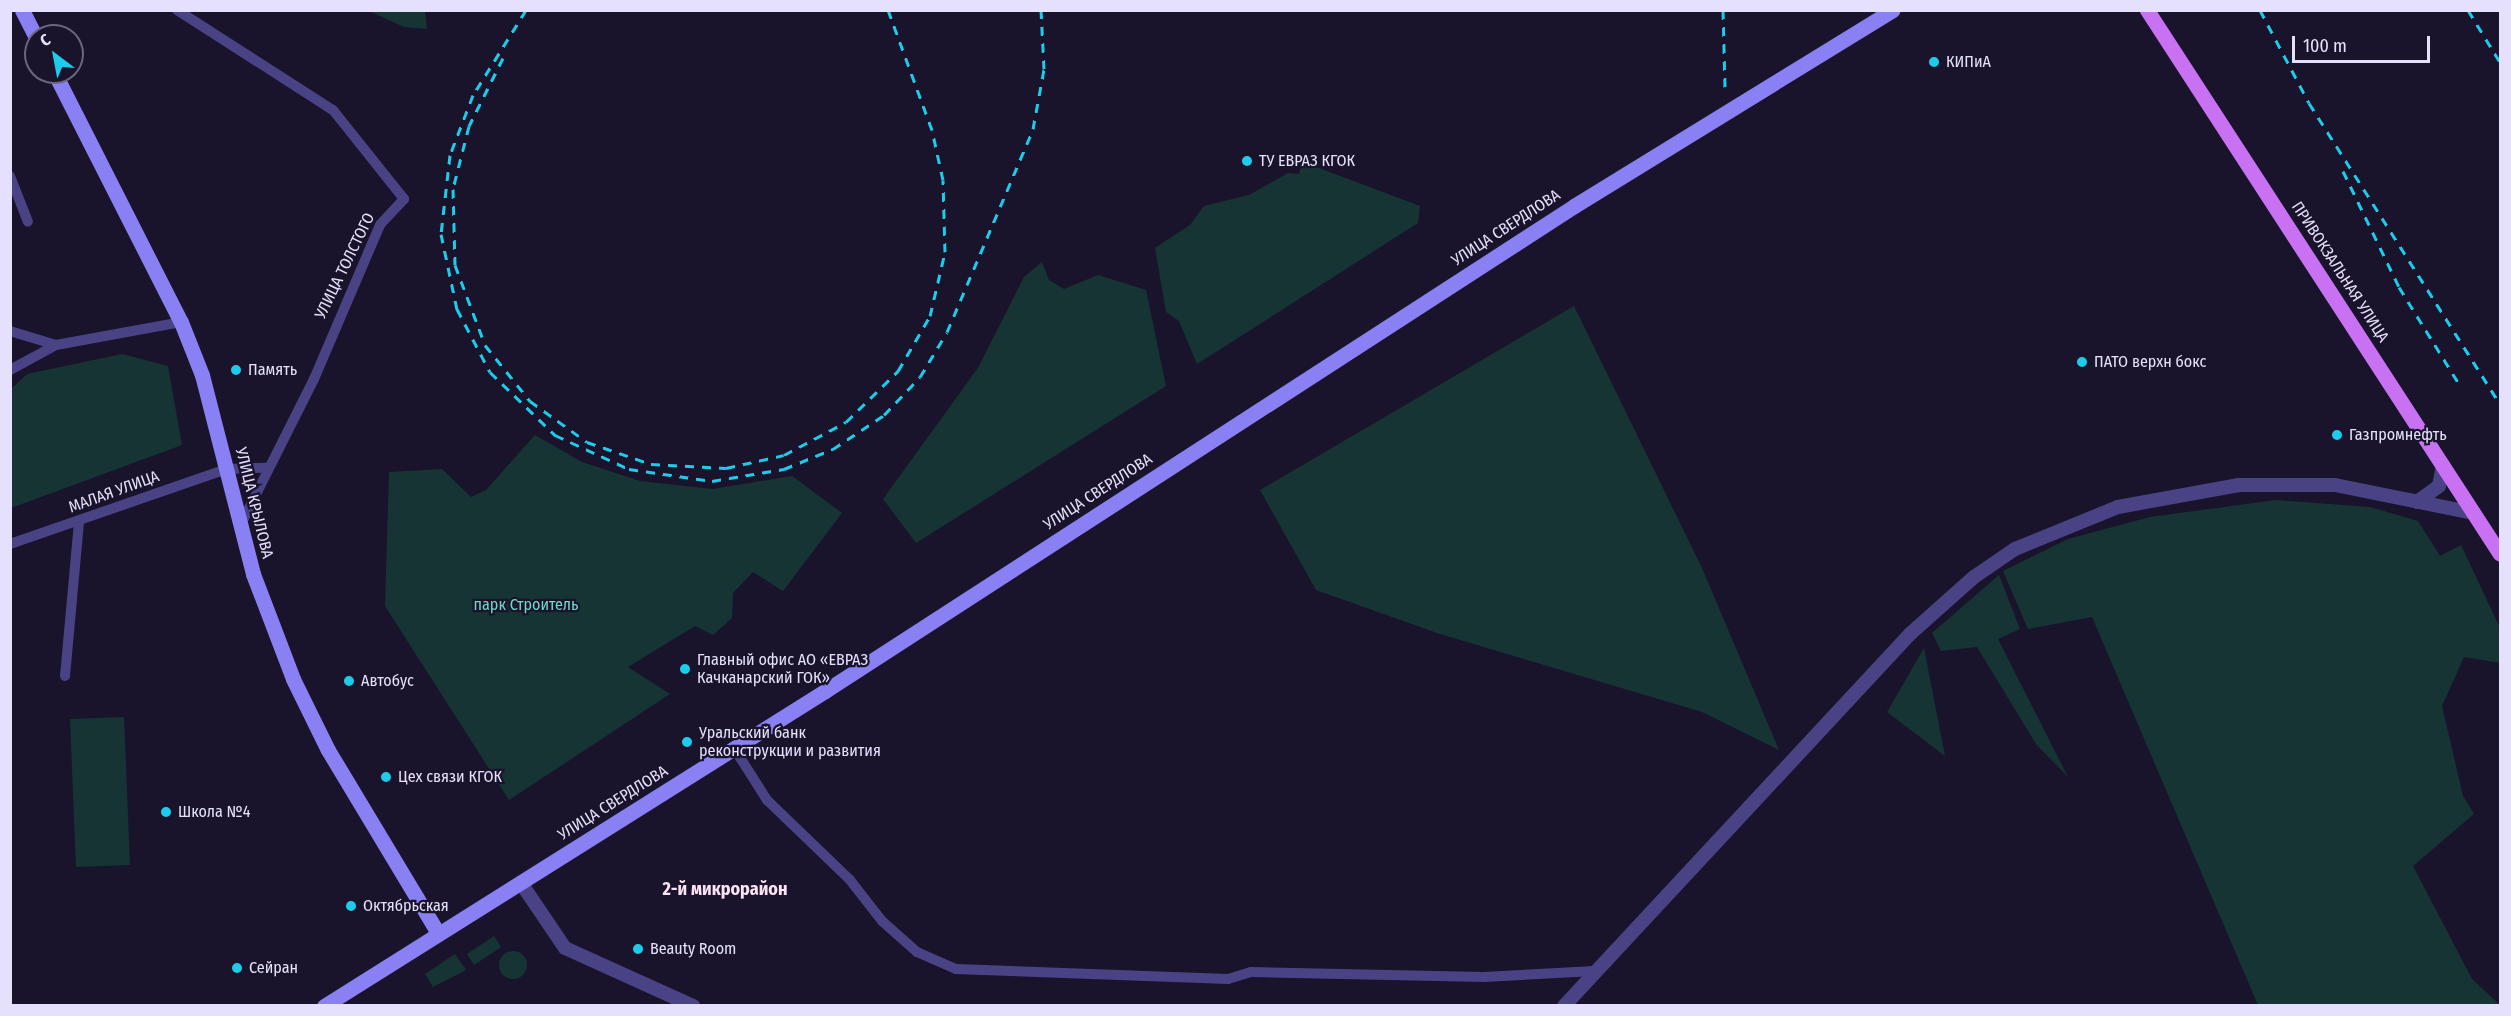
<!DOCTYPE html>
<html>
<head>
<meta charset="utf-8">
<style>
  body { margin:0 }
  #map { position:relative; width:2511px; height:1016px; overflow:hidden; background:#19142b; font-family:"Fira Sans Condensed",sans-serif }
  div>[style] { position:absolute }
  .green>* { inset:0; background:#173434 }
  .round { border-radius:50% }
  .minor>* { height:10px; margin:-5px; padding:0 5px; transform-origin:5px; border-radius:5px; background:#494385 }
  .tertiary>* { height:14px; margin:-7px; padding:0 7px; transform-origin:7px; border-radius:7px; background:#494385 }
  .secondary>* { height:15px; margin:-7.5px; padding:0 7.5px; transform-origin:7.5px; border-radius:7.5px; background:#8980f4 }
  .primary>* { height:15px; margin:-7.5px; padding:0 7.5px; transform-origin:7.5px; border-radius:7.5px; background:#c971f3 }
  .rail>* { height:3px; margin-top:-1.5px; transform-origin:0; background:repeating-linear-gradient(90deg,#1dcceb 0 9px,transparent 0 17px) }
  .dots>* { width:16px; height:16px; translate:-50% -50%; box-sizing:border-box; border:3px solid #19142b; border-radius:50% }
  span { translate:-50% -50%; white-space:nowrap; text-align:center; line-height:1.15; -webkit-text-stroke:4.5px #19142b; paint-order:stroke }
  .poi-label { font-size:16px; color:#e5e0fc }
  .left { translate:0 -50%; text-align:left }
  .street-label { font-size:16px; color:#e5e0fc }
  .park-label { font-size:16px; color:#71d8c4 }
  .neighbourhood-label { font-size:18px; color:#fce2f2; font-weight:700 }
  .frame { position:absolute; inset:0; border:12px solid #e5e0fc; pointer-events:none }
  .north { position:absolute; left:24px; top:24px; width:60px; height:60px; box-sizing:border-box; background:#19142b; border:2px solid #6b667f; border-radius:50%; rotate:328deg; font-size:16px; font-weight:700; line-height:24px; text-align:center; color:#e5e0fc }
  .north::after { content:''; display:block; margin:auto; width:21px; height:27px; background:#1dcceb; clip-path:polygon(50% 0,100% 100%,50% 72%,0 100%) }
  .scale { position:absolute; left:2292px; top:36px; width:138px; height:27px; box-sizing:border-box; border:3px solid #e5e0fc; border-top:0; padding-left:8px; font-size:18px; line-height:21px; white-space:nowrap; color:#e5e0fc; -webkit-text-stroke:4px #19142b; paint-order:stroke }
</style>
</head>
<body>
<div id="map">
  <div class="green">
    <i style="clip-path:polygon(369px 11px,425px 11px,427px 29px,404px 27px)"></i>
    <i style="clip-path:polygon(1303px 162px,1420px 206px,1418px 223px,1197px 364px,1179px 321px,1166px 312px,1155px 248px,1190px 225px,1204px 206px,1249px 195px,1288px 173px,1299px 174px)"></i>
    <i style="clip-path:polygon(1042px 262px,1049px 280px,1064px 289px,1098px 275px,1146px 290px,1166px 386px,916px 543px,883px 499px,978px 368px,1024px 277px)"></i>
    <i style="clip-path:polygon(1574px 306px,1702px 568px,1779px 750px,1702px 712px,1440px 634px,1316px 590px,1260px 490px)"></i>
    <i style="clip-path:polygon(122px 354px,168px 366px,182px 445px,11px 508px,11px 389px,27px 374px)"></i>
    <i style="clip-path:polygon(535px 435px,582px 462px,640px 481px,713px 489px,792px 476px,842px 513px,783px 591px,753px 572px,733px 593px,732px 618px,713px 635px,695px 626px,628px 667px,670px 694px,509px 800px,385px 606px,389px 472px,442px 469px,471px 497px,486px 490px)"></i>
    <i style="clip-path:polygon(2276px 500px,2370px 507px,2418px 521px,2440px 556px,2461px 545px,2500px 628px,2500px 663px,2464px 657px,2442px 706px,2463px 796px,2474px 814px,2413px 866px,2472px 979px,2500px 1005px,2258px 1005px,2092px 617px,2028px 629px,2003px 571px,2068px 539px,2150px 517px)"></i>
    <i style="clip-path:polygon(1999px 575px,2020px 629px,1998px 639px,2068px 777px,2036px 744px,1977px 647px,1941px 651px,1932px 633px)"></i>
    <i style="clip-path:polygon(1924px 648px,1945px 756px,1887px 712px)"></i>
    <i style="clip-path:polygon(124px 717px,130px 865px,76px 867px,70px 719px)"></i>
    <i style="clip-path:polygon(494px 936px,501px 947px,474px 965px,467px 954px)"></i>
    <i class="round" style="left:499px;top:951px;width:28px;height:28px"></i>
    <i style="clip-path:polygon(455px 954px,466px 970px,433px 987px,425px 974px)"></i>
  </div>
  <div class="minor">
    <i style="left:177px;top:10px;width:185px;rotate:32.7deg"></i>
    <i style="left:333px;top:110px;width:114px;rotate:51.4deg"></i>
    <i style="left:404px;top:199px;width:35px;rotate:133deg"></i>
    <i style="left:380px;top:225px;width:168px;rotate:113.2deg"></i>
    <i style="left:314px;top:379px;width:162px;rotate:116.7deg"></i>
    <i style="left:10px;top:176px;width:49px;rotate:68.6deg"></i>
    <i style="left:10px;top:331px;width:48px;rotate:16.9deg"></i>
    <i style="left:10px;top:370px;width:52px;rotate:-28.5deg"></i>
    <i style="left:56px;top:345px;width:127px;rotate:-10.4deg"></i>
    <i style="left:10px;top:544px;width:230px;rotate:-19.1deg"></i>
    <i style="left:227px;top:469px;width:38px;rotate:-2deg"></i>
    <i style="left:65px;top:676px;width:156px;rotate:-84.8deg"></i>
    <i style="left:734px;top:748px;width:62px;rotate:57.6deg"></i>
    <i style="left:767px;top:800px;width:115px;rotate:43.9deg"></i>
    <i style="left:850px;top:880px;width:52px;rotate:52deg"></i>
    <i style="left:882px;top:921px;width:47px;rotate:41.5deg"></i>
    <i style="left:917px;top:952px;width:43px;rotate:23.6deg"></i>
    <i style="left:956px;top:969px;width:272px;rotate:2.1deg"></i>
    <i style="left:1228px;top:979px;width:24px;rotate:-17deg"></i>
    <i style="left:1251px;top:972px;width:233px;rotate:1.2deg"></i>
    <i style="left:1484px;top:977px;width:111px;rotate:-3.1deg"></i>
  </div>
  <div class="tertiary">
    <i style="left:2417px;top:502px;width:27px;rotate:-36deg"></i>
    <i style="left:2439px;top:486px;width:21px;rotate:-79deg"></i>
    <i style="left:521px;top:883px;width:78px;rotate:55.9deg"></i>
    <i style="left:565px;top:948px;width:141px;rotate:24.4deg"></i>
    <i style="left:1564px;top:1006px;width:508px;rotate:-47.07deg"></i>
    <i style="left:1910px;top:634px;width:86px;rotate:-41.7deg"></i>
    <i style="left:1974px;top:577px;width:50px;rotate:-34.3deg"></i>
    <i style="left:2015px;top:549px;width:111px;rotate:-22.2deg"></i>
    <i style="left:2118px;top:507px;width:123px;rotate:-10.3deg"></i>
    <i style="left:2239px;top:485px;width:96px"></i>
    <i style="left:2335px;top:485px;width:142px;rotate:11.4deg"></i>
  </div>
  <div class="secondary">
    <i style="left:22px;top:10px;width:31px;rotate:63deg"></i>
    <i style="left:54px;top:72px;width:280px;rotate:63.1deg"></i>
    <i style="left:181px;top:322px;width:57px;rotate:68.4deg"></i>
    <i style="left:202px;top:375px;width:205px;rotate:75.6deg"></i>
    <i style="left:253px;top:574px;width:112px;rotate:69.1deg"></i>
    <i style="left:293px;top:679px;width:79px;rotate:63.8deg"></i>
    <i style="left:328px;top:750px;width:214px;rotate:59deg"></i>
    <i style="left:324px;top:1006px;width:592px;rotate:-32.16deg"></i>
    <i style="left:825px;top:691px;width:892px;rotate:-32.92deg"></i>
    <i style="left:1574px;top:206px;width:374px;rotate:-31.6deg"></i>
  </div>
  <div class="primary">
    <i style="left:2147px;top:10px;width:648px;rotate:57.02deg"></i>
  </div>
  <div class="rail">
    <i style="left:526px;top:10px;width:100px;rotate:121.9deg"></i>
    <i style="left:473px;top:95px;width:64px;rotate:111deg"></i>
    <i style="left:450px;top:155px;width:80px;rotate:96.5deg"></i>
    <i style="left:441px;top:234px;width:77px;rotate:78deg"></i>
    <i style="left:457px;top:309px;width:71px;rotate:62.4deg"></i>
    <i style="left:490px;top:372px;width:91px;rotate:44.1deg"></i>
    <i style="left:555px;top:435px;width:81px;rotate:24.7deg"></i>
    <i style="left:629px;top:469px;width:84px;rotate:8.2deg"></i>
    <i style="left:712px;top:481px;width:73px;rotate:-9.5deg"></i>
    <i style="left:784px;top:469px;width:53px;rotate:-22.2deg"></i>
    <i style="left:833px;top:449px;width:61px;rotate:-33.7deg"></i>
    <i style="left:884px;top:415px;width:52px;rotate:-46.5deg"></i>
    <i style="left:920px;top:377px;width:52px;rotate:-59deg"></i>
    <i style="left:947px;top:332px;width:220px;rotate:-67deg"></i>
    <i style="left:1033px;top:129px;width:61px;rotate:-79.6deg"></i>
    <i style="left:1044px;top:69px;width:59px;rotate:-92.9deg"></i>
    <i style="left:1723px;top:10px;width:78px;rotate:88.5deg"></i>
    <i style="left:2260px;top:10px;width:105px;rotate:62.2deg"></i>
    <i style="left:2309px;top:103px;width:356px;rotate:57.6deg"></i>
    <i style="left:2468px;top:10px;width:61px;rotate:58.4deg"></i>
    <i style="left:503px;top:58px;width:76px;rotate:116.6deg"></i>
    <i style="left:469px;top:126px;width:65px;rotate:104.3deg"></i>
    <i style="left:453px;top:189px;width:76px;rotate:88.5deg"></i>
    <i style="left:455px;top:265px;width:85px;rotate:69.4deg"></i>
    <i style="left:485px;top:345px;width:72px;rotate:51.2deg"></i>
    <i style="left:530px;top:401px;width:70px;rotate:35.7deg"></i>
    <i style="left:587px;top:442px;width:68px;rotate:19deg"></i>
    <i style="left:651px;top:464px;width:75px;rotate:3.1deg"></i>
    <i style="left:726px;top:468px;width:59px;rotate:-12.6deg"></i>
    <i style="left:784px;top:455px;width:70px;rotate:-28deg"></i>
    <i style="left:846px;top:422px;width:73px;rotate:-44.4deg"></i>
    <i style="left:898px;top:371px;width:64px;rotate:-59.8deg"></i>
    <i style="left:930px;top:316px;width:66px;rotate:-76.8deg"></i>
    <i style="left:945px;top:252px;width:72px;rotate:-91.6deg"></i>
    <i style="left:943px;top:180px;width:51px;rotate:-102.4deg"></i>
    <i style="left:932px;top:130px;width:128px;rotate:-110.1deg"></i>
    <i style="left:2343px;top:171px;width:129px;rotate:64.2deg"></i>
    <i style="left:2399px;top:287px;width:112px;rotate:58.2deg"></i>
  </div>
  <div class="dots">
    <i style="left:1934px;top:62px;background:#1dcceb"></i>
    <i style="left:1247px;top:161px;background:#1dcceb"></i>
    <i style="left:2082px;top:362px;background:#1dcceb"></i>
    <i style="left:236px;top:370px;background:#1dcceb"></i>
    <i style="left:2337px;top:435px;background:#1dcceb"></i>
    <i style="left:685px;top:669px;background:#1dcceb"></i>
    <i style="left:349px;top:681px;background:#1dcceb"></i>
    <i style="left:687px;top:742px;background:#1dcceb"></i>
    <i style="left:386px;top:777px;background:#1dcceb"></i>
    <i style="left:166px;top:812px;background:#1dcceb"></i>
    <i style="left:351px;top:906px;background:#1dcceb"></i>
    <i style="left:638px;top:949px;background:#1dcceb"></i>
    <i style="left:237px;top:968px;background:#1dcceb"></i>
  </div>
  <div class="poi-label">
    <span class="left" style="left:1946px;top:62px">КИПиА</span>
    <span class="left" style="left:1259px;top:161px">ТУ ЕВРАЗ КГОК</span>
    <span class="left" style="left:2094px;top:362px">ПАТО верхн бокс</span>
    <span class="left" style="left:248px;top:370px">Память</span>
    <span class="left" style="left:2349px;top:435px">Газпромнефть</span>
    <span class="left" style="left:697px;top:669px">Главный офис АО «ЕВРАЗ<br>Качканарский ГОК»</span>
    <span class="left" style="left:361px;top:681px">Автобус</span>
    <span class="left" style="left:699px;top:742px">Уральский банк<br>реконструкции и развития</span>
    <span class="left" style="left:398px;top:777px">Цех связи КГОК</span>
    <span class="left" style="left:178px;top:812px">Школа №4</span>
    <span class="left" style="left:363px;top:906px">Октябрьская</span>
    <span class="left" style="left:650px;top:949px">Beauty Room</span>
    <span class="left" style="left:249px;top:968px">Сейран</span>
  </div>
  <div class="street-label">
    <span style="left:1506px;top:228px;rotate:-33deg">УЛИЦА СВЕРДЛОВА</span>
    <span style="left:345px;top:266px;rotate:-64deg">УЛИЦА ТОЛСТОГО</span>
    <span style="left:2340px;top:272px;rotate:57deg">ПРИВОКЗАЛЬНАЯ УЛИЦА</span>
    <span style="left:114px;top:492px;rotate:-20deg">МАЛАЯ УЛИЦА</span>
    <span style="left:1098px;top:492px;rotate:-33deg">УЛИЦА СВЕРДЛОВА</span>
    <span style="left:254px;top:503px;rotate:76deg">УЛИЦА КРЫЛОВА</span>
    <span style="left:613px;top:803px;rotate:-32deg">УЛИЦА СВЕРДЛОВА</span>
  </div>
  <div class="park-label">
    <span style="left:526px;top:605px">парк Строитель</span>
  </div>
  <div class="neighbourhood-label">
    <span style="left:725px;top:889px">2-й микрорайон</span>
  </div>
  <div class="frame"></div>
  <div class="north">С</div>
  <div class="scale">100 m</div>
</div>
</body>
</html>
